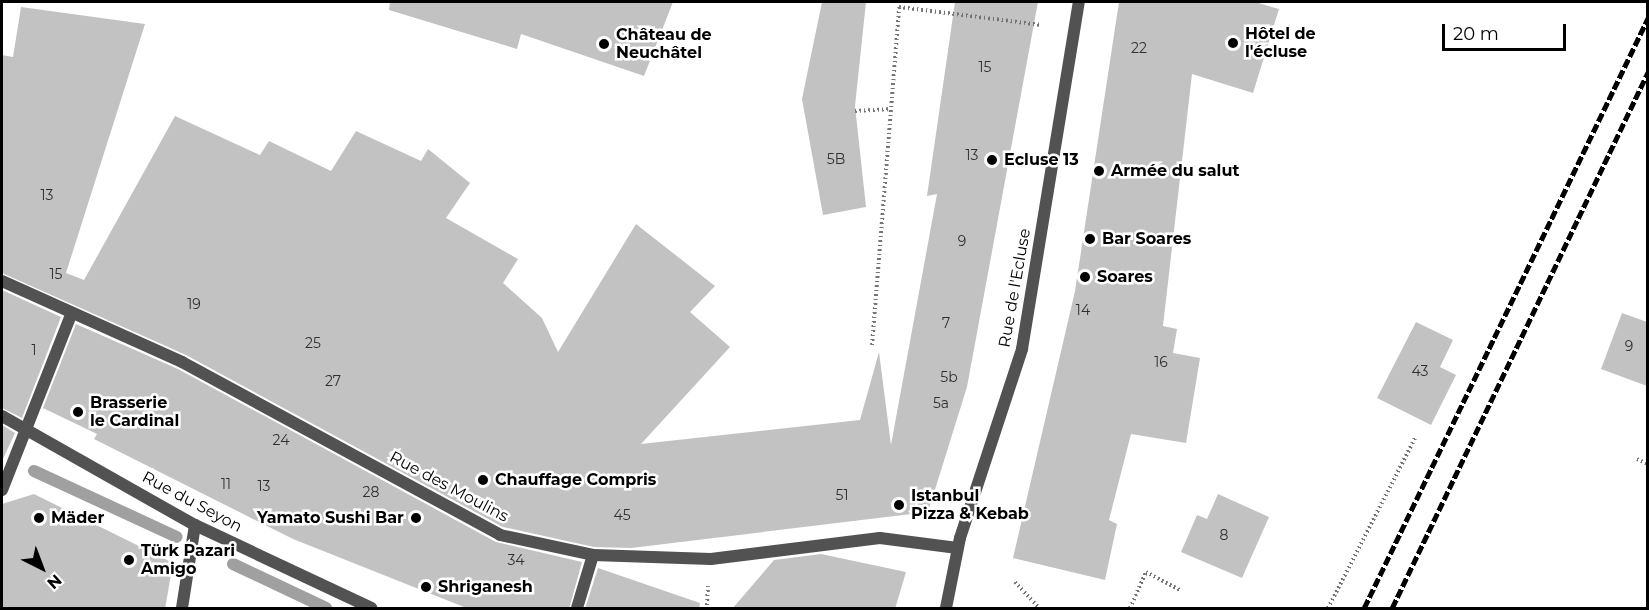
<!DOCTYPE html>
<html>
<head>
<meta charset="utf-8">
<style>
  body { margin:0 }
  #map { position:relative; width:1649px; height:610px; overflow:hidden; background:#fff; font-family:Montserrat,sans-serif }
  div>[style] { position:absolute }
  .stream>* { height:12px; margin:-6px; padding:0 6px; transform-origin:6px; border-radius:6px; background:#a0a0a0 }
  .building>* { inset:0; background:#c2c2c2 }
  .path>* { height:4px; margin-top:-2px; transform-origin:0; background:repeating-linear-gradient(90deg,#747474 0 1.5px,transparent 0 4.5px) }
  .pedestrian>* { height:12px; margin:-6px; padding:0 6px; transform-origin:6px; border-radius:6px; background:#525252 }
  .tertiary>* { height:12px; margin:-6px; padding:0 6px; transform-origin:6px; border-radius:6px; background:#525252 }
  .rail>* { height:4.5px; margin-top:-2.25px; transform-origin:0; background:repeating-linear-gradient(90deg,#000 0 9px,transparent 0 12px) }
  .dots>* { width:16px; height:16px; translate:-50% -50%; box-sizing:border-box; border:3px solid #fff; border-radius:50% }
  span { translate:-50% -50%; white-space:nowrap; text-align:center; line-height:1.15; -webkit-text-stroke:5px #fff; paint-order:stroke }
  .number-label { font-size:14px; color:#303030 }
  .number-label span { -webkit-text-stroke-width:0 }
  .poi-label { font-size:16px; color:#000; font-weight:700 }
  .left { translate:0 -50%; text-align:left }
  .right { translate:-100% -50%; text-align:right }
  .street-label { font-size:16px; color:#000 }
  .frame { position:absolute; inset:0; border:3px solid #000; pointer-events:none }
  .north { position:absolute; left:12px; top:538px; width:60px; height:60px; -webkit-text-stroke:4px #fff; paint-order:stroke; rotate:138deg; font-size:16px; font-weight:700; line-height:24px; text-align:center; color:#000 }
  .north::after { content:''; display:block; margin:auto; width:21px; height:27px; background:#000; clip-path:polygon(50% 0,100% 100%,50% 72%,0 100%) }
  .scale { position:absolute; left:1442px; top:24px; width:124px; height:27px; box-sizing:border-box; border:3px solid #000; border-top:0; padding-left:8px; font-size:18px; line-height:21px; white-space:nowrap; color:#000; -webkit-text-stroke:4px #fff; paint-order:stroke }
</style>
</head>
<body>
<div id="map">
  <div class="stream">
    <i style="left:34px;top:471px;width:157px;rotate:24.8deg"></i>
    <i style="left:233px;top:564px;width:103px;rotate:25.3deg"></i>
  </div>
  <div class="building">
    <i style="clip-path:polygon(390px 2px,673px 2px,644px 76px,521px 34px,517px 49px,389px 10px)"></i>
    <i style="clip-path:polygon(822px 2px,866px 2px,855px 106px,866px 207px,823px 215px,802px 99px)"></i>
    <i style="clip-path:polygon(955px 2px,1038px 2px,967px 387px,928px 512px,631px 548px,594px 547px,503px 527px,186px 355px,2px 273px,2px 55px,13px 57px,21px 7px,145px 24px,66px 273px,84px 280px,175px 116px,260px 155px,269px 141px,331px 171px,356px 131px,421px 161px,428px 149px,470px 183px,446px 218px,518px 259px,503px 283px,542px 318px,558px 352px,636px 224px,715px 286px,690px 312px,730px 347px,641px 444px,860px 420px,879px 352px,891px 445px,937px 194px,927px 196px)"></i>
    <i style="clip-path:polygon(1119px 2px,1255px 2px,1279px 9px,1253px 93px,1192px 74px,1163px 326px,1177px 329px,1173px 353px,1200px 358px,1186px 443px,1131px 434px,1109px 520px,1117px 524px,1105px 580px,1013px 558px,1075px 291px)"></i>
    <i style="clip-path:polygon(2px 290px,61px 317px,22px 418px,2px 408px)"></i>
    <i style="clip-path:polygon(1622px 313px,1647px 322px,1647px 386px,1601px 369px)"></i>
    <i style="clip-path:polygon(1416px 322px,1453px 340px,1440px 367px,1456px 375px,1431px 425px,1377px 398px)"></i>
    <i style="clip-path:polygon(76px 324px,178px 369px,496px 542px,582px 562px,569px 609px,469px 609px,293px 539px,94px 439px,97px 434px,43px 408px)"></i>
    <i style="clip-path:polygon(2px 425px,15px 433px,2px 461px)"></i>
    <i style="clip-path:polygon(34px 494px,173px 563px,165px 609px,2px 609px,2px 504px)"></i>
    <i style="clip-path:polygon(1218px 494px,1269px 517px,1242px 578px,1181px 552px,1197px 515px,1207px 519px)"></i>
    <i style="clip-path:polygon(821px 554px,906px 572px,895px 609px,732px 609px,774px 560px)"></i>
    <i style="clip-path:polygon(598px 568px,700px 603px,699px 609px,585px 609px)"></i>
  </div>
  <div class="path">
    <i style="left:855px;top:111px;width:36px;rotate:-3deg"></i>
    <i style="left:872px;top:345px;width:339px;rotate:-85.4deg"></i>
    <i style="left:899px;top:7px;width:143px;rotate:7.2deg"></i>
    <i style="left:1637px;top:459px;width:12px;rotate:24deg"></i>
    <i style="left:1015px;top:582px;width:35px;rotate:47deg"></i>
    <i style="left:707px;top:605px;width:19px;rotate:-87deg"></i>
    <i style="left:1130px;top:608px;width:39px;rotate:-66deg"></i>
    <i style="left:1146px;top:572px;width:40px;rotate:28deg"></i>
    <i style="left:1328px;top:608px;width:191px;rotate:-62.9deg"></i>
  </div>
  <div class="pedestrian">
    <i style="left:2px;top:281px;width:197px;rotate:24.2deg"></i>
    <i style="left:182px;top:362px;width:362px;rotate:28.5deg"></i>
    <i style="left:500px;top:535px;width:95px;rotate:12.1deg"></i>
    <i style="left:593px;top:555px;width:118px;rotate:1.9deg"></i>
    <i style="left:711px;top:559px;width:170px;rotate:-7.1deg"></i>
    <i style="left:880px;top:538px;width:78px;rotate:7.4deg"></i>
    <i style="left:2px;top:416px;width:222px;rotate:29.5deg"></i>
    <i style="left:195px;top:525px;width:195px;rotate:25.2deg"></i>
    <i style="left:2px;top:490px;width:188px;rotate:-68.5deg"></i>
    <i style="left:182px;top:608px;width:84px;rotate:-81.1deg"></i>
    <i style="left:577px;top:608px;width:55px;rotate:-73.2deg"></i>
  </div>
  <div class="tertiary">
    <i style="left:946px;top:608px;width:71px;rotate:-78.7deg"></i>
    <i style="left:960px;top:538px;width:199px;rotate:-71.8deg"></i>
    <i style="left:1022px;top:349px;width:352px;rotate:-80.7deg"></i>
  </div>
  <div class="rail">
    <i style="left:1364px;top:608px;width:655px;rotate:-64.3deg"></i>
    <i style="left:1392px;top:608px;width:594px;rotate:-64.47deg"></i>
  </div>
  <div class="dots">
    <i style="left:1233px;top:43px;background:#000"></i>
    <i style="left:604px;top:44px;background:#000"></i>
    <i style="left:992px;top:160px;background:#000"></i>
    <i style="left:1099px;top:171px;background:#000"></i>
    <i style="left:1090px;top:239px;background:#000"></i>
    <i style="left:1085px;top:277px;background:#000"></i>
    <i style="left:78px;top:412px;background:#000"></i>
    <i style="left:483px;top:480px;background:#000"></i>
    <i style="left:899px;top:505px;background:#000"></i>
    <i style="left:39px;top:518px;background:#000"></i>
    <i style="left:416px;top:518px;background:#000"></i>
    <i style="left:129px;top:560px;background:#000"></i>
    <i style="left:426px;top:587px;background:#000"></i>
  </div>
  <div class="number-label">
    <span style="left:1139px;top:48px">22</span>
    <span style="left:985px;top:67px">15</span>
    <span style="left:972px;top:155px">13</span>
    <span style="left:836px;top:159px">5B</span>
    <span style="left:47px;top:195px">13</span>
    <span style="left:962px;top:241px">9</span>
    <span style="left:56px;top:274px">15</span>
    <span style="left:194px;top:304px">19</span>
    <span style="left:1083px;top:310px">14</span>
    <span style="left:946px;top:323px">7</span>
    <span style="left:313px;top:343px">25</span>
    <span style="left:1629px;top:346px">9</span>
    <span style="left:34px;top:350px">1</span>
    <span style="left:1161px;top:362px">16</span>
    <span style="left:1420px;top:371px">43</span>
    <span style="left:949px;top:377px">5b</span>
    <span style="left:333px;top:381px">27</span>
    <span style="left:941px;top:403px">5a</span>
    <span style="left:281px;top:440px">24</span>
    <span style="left:226px;top:484px">11</span>
    <span style="left:264px;top:486px">13</span>
    <span style="left:371px;top:492px">28</span>
    <span style="left:842px;top:495px">51</span>
    <span style="left:622px;top:515px">45</span>
    <span style="left:1224px;top:535px">8</span>
    <span style="left:516px;top:560px">34</span>
  </div>
  <div class="poi-label">
    <span class="left" style="left:1245px;top:43px">Hôtel de<br>l'écluse</span>
    <span class="left" style="left:616px;top:44px">Château de<br>Neuchâtel</span>
    <span class="left" style="left:1004px;top:160px">Ecluse 13</span>
    <span class="left" style="left:1111px;top:171px">Armée du salut</span>
    <span class="left" style="left:1102px;top:239px">Bar Soares</span>
    <span class="left" style="left:1097px;top:277px">Soares</span>
    <span class="left" style="left:90px;top:412px">Brasserie<br>le Cardinal</span>
    <span class="left" style="left:495px;top:480px">Chauffage Compris</span>
    <span class="left" style="left:911px;top:505px">Istanbul<br>Pizza &amp; Kebab</span>
    <span class="left" style="left:51px;top:518px">Mäder</span>
    <span class="right" style="left:404px;top:518px">Yamato Sushi Bar</span>
    <span class="left" style="left:141px;top:560px">Türk Pazari<br>Amigo</span>
    <span class="left" style="left:438px;top:587px">Shriganesh</span>
  </div>
  <div class="street-label">
    <span style="left:1015px;top:288px;rotate:-80deg">Rue de l'Ecluse</span>
    <span style="left:449px;top:487px;rotate:28deg">Rue des Moulins</span>
    <span style="left:192px;top:502px;rotate:28deg">Rue du Seyon</span>
  </div>
  <div class="frame"></div>
  <div class="north">N</div>
  <div class="scale">20 m</div>
</div>
</body>
</html>
